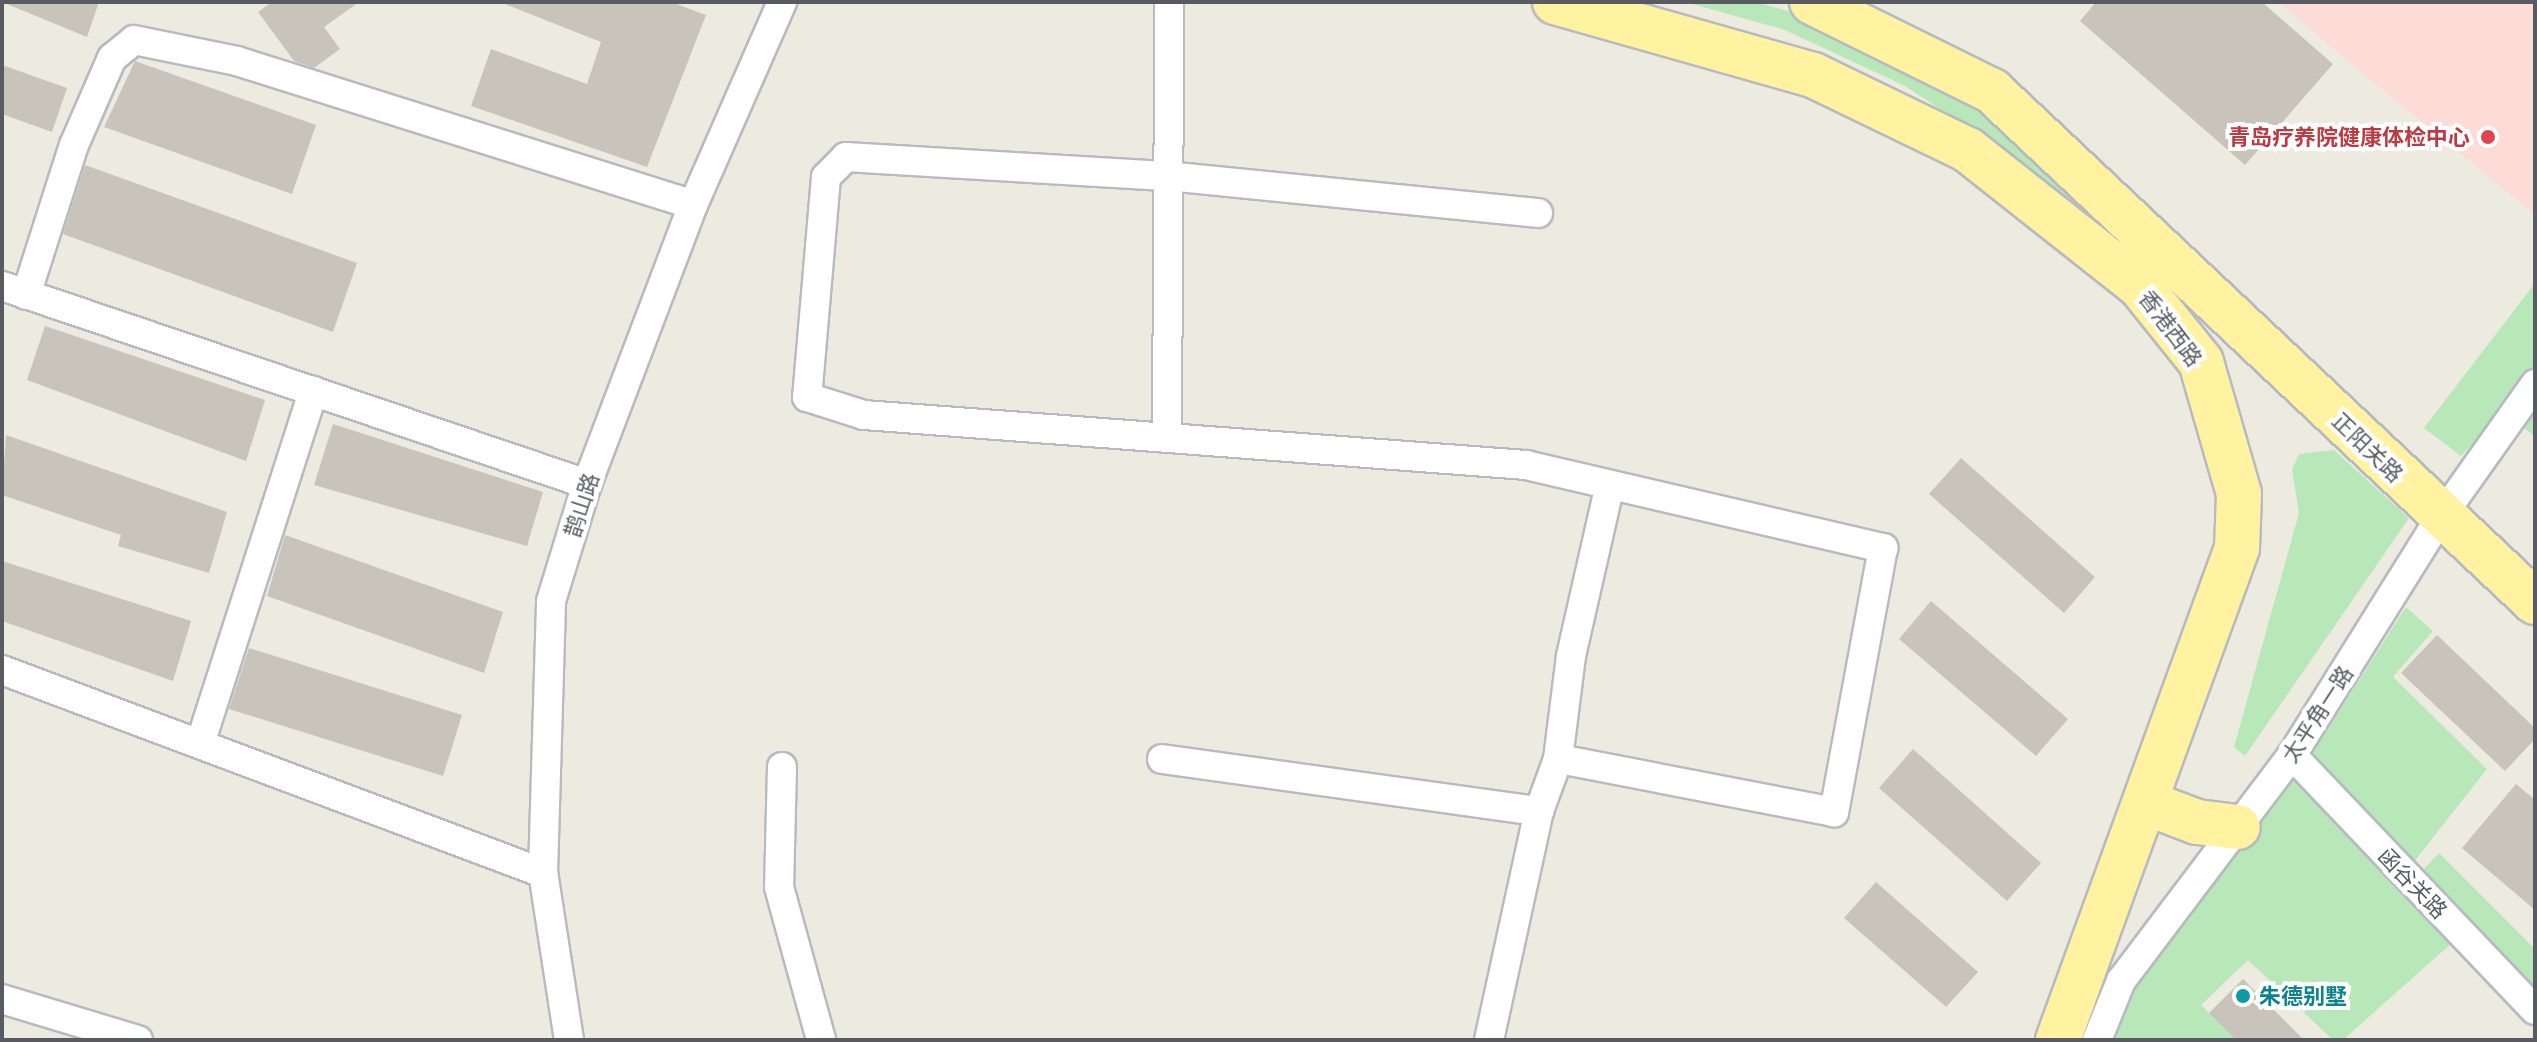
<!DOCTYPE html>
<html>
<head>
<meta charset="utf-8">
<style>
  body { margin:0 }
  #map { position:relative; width:2537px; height:1042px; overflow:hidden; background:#edeadf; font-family:Barlow,"Noto Sans SC",sans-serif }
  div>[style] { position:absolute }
  .medical>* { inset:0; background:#fddcd8 }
  .green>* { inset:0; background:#b8e8ba }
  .building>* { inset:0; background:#c8c4bc }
  .roads { filter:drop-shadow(2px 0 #b7bac0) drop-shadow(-2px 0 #b7bac0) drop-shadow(0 2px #b7bac0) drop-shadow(0 -2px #b7bac0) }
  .street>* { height:28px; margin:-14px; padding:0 14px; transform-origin:14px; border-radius:14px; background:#fff }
  .primary>* { height:44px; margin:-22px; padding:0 22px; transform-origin:22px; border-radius:22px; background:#fff3a2 }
  .dots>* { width:22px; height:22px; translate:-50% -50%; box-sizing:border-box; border:4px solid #fff; border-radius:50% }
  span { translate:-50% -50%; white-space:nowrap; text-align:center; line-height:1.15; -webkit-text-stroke:8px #fff; paint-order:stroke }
  .health-label { font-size:22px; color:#be3a42; font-weight:700 }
  .right { translate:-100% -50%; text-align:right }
  .street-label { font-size:22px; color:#585c62 }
  .culture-label { font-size:22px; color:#0d838f; font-weight:700 }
  .left { translate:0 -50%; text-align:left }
  .frame { position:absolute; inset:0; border:4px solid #585c62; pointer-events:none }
</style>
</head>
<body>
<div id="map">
  <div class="medical">
    <i style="clip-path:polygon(2279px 2px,2535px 2px,2535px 215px,2345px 59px)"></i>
  </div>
  <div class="green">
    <i style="clip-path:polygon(1685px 2px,1755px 2px,1788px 11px,1914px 71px,2028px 144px,2104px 211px,2093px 225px,2015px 158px,1905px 86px,1785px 30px)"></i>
    <i style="clip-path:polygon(2535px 283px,2535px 437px,2504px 411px,2461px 456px,2424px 428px)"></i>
    <i style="clip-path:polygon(2334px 450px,2409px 518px,2245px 756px,2234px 747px,2299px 513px,2292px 469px,2299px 454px)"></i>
    <i style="clip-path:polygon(2406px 607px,2433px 631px,2393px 677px,2487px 769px,2413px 863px,2310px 757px)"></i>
    <i style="clip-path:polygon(2292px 771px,2453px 942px,2343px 1040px,2333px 1040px,2248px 960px,2201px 1005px,2236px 1040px,2111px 1040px,2135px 972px)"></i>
    <i style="clip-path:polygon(2439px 853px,2535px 949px,2535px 994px,2419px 874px)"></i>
  </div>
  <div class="building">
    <i style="clip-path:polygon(2px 2px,99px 2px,87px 37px)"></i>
    <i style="clip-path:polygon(272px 2px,359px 2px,324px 27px,340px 49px,314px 68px,294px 61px,258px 12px)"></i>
    <i style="clip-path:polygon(500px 2px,671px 2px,706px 15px,647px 167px,471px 106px,491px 49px,587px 84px,601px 42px)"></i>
    <i style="clip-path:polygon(2096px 2px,2262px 2px,2333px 64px,2245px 165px,2080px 21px)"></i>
    <i style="clip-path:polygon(135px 61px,316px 125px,292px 194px,104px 127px)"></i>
    <i style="clip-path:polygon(2px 65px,67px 88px,52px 132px,2px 114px)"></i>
    <i style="clip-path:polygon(85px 165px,357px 263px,333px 332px,63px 234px)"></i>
    <i style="clip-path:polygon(45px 326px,265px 400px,246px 461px,27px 380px)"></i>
    <i style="clip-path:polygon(333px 424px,543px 492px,527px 546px,314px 485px)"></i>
    <i style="clip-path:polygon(6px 435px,227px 512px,209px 573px,118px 546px,121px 535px,2px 495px)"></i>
    <i style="clip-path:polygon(1961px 458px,2095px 577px,2064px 613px,1929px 494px)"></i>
    <i style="clip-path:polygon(285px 535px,503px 612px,484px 673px,267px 596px)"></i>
    <i style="clip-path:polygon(2px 561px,191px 621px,173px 681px,2px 621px)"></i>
    <i style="clip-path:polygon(1931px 601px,2068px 719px,2036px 756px,1899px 639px)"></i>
    <i style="clip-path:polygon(2437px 635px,2535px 728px,2535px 739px,2505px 771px,2401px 673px)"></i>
    <i style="clip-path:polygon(249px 648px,462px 715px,443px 776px,229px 709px)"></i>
    <i style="clip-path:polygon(1913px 749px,2041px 863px,2007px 901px,1879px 788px)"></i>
    <i style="clip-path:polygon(2516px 784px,2535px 800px,2535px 910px,2462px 848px)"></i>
    <i style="clip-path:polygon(1876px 882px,1978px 972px,1946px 1007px,1844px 918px)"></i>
    <i style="clip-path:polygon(2243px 979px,2304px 1040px,2236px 1040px,2209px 1013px)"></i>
  </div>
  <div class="roads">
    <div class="street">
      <i style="left:1538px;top:213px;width:375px;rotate:-174.3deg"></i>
      <i style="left:1165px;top:176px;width:320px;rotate:-176.6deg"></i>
      <i style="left:846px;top:157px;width:28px;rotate:135deg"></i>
      <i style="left:826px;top:177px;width:221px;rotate:94.9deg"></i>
      <i style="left:807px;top:397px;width:60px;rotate:17.5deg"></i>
      <i style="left:864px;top:415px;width:664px;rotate:4.32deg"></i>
      <i style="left:1526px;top:465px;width:367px;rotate:13.1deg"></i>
      <i style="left:1883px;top:548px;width:269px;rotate:100.5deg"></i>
      <i style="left:1834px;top:812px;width:281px;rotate:-169.1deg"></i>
      <i style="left:2px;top:286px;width:618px;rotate:18.7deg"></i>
      <i style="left:26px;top:295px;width:157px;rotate:-72.3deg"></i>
      <i style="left:74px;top:145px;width:95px;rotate:-66.4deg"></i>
      <i style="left:112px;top:58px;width:28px;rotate:-39deg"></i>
      <i style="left:134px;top:40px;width:105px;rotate:11.5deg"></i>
      <i style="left:237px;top:61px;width:478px;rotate:17.5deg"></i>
      <i style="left:1167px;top:434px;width:432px;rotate:-89.7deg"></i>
      <i style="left:2px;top:670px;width:578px;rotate:20.57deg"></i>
      <i style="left:200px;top:744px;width:371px;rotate:-72.2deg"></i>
      <i style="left:2292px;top:755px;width:352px;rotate:46.4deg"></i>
      <i style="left:1162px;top:759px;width:381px;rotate:7.9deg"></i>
      <i style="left:782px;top:767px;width:120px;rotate:91.4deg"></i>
      <i style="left:779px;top:887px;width:159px;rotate:74.6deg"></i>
      <i style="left:2px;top:999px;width:142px;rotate:16.8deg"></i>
      <i style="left:569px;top:1040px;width:169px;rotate:-98.8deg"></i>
      <i style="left:543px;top:873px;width:272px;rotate:-88.3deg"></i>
      <i style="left:551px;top:601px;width:122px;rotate:-72.9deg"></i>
      <i style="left:587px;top:484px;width:298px;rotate:-69.2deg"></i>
      <i style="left:693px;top:205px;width:222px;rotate:-66.3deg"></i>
      <i style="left:1489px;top:1040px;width:234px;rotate:-77.7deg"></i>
      <i style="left:1539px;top:811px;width:55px;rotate:-69.9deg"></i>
      <i style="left:1558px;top:759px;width:104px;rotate:-82.8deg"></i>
      <i style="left:1571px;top:656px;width:171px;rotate:-77.2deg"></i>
      <i style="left:2097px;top:1040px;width:64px;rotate:-67.9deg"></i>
      <i style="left:2121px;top:981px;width:283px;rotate:-52.9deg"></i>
      <i style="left:2292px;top:755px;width:281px;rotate:-58deg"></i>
      <i style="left:2441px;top:517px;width:163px;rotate:-54.7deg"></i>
    </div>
    <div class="primary">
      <i style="left:1555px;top:2px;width:268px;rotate:15.8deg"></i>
      <i style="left:1813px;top:75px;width:172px;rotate:25.8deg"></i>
      <i style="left:1968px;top:150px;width:219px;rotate:38.3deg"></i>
      <i style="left:2140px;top:286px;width:97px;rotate:51.2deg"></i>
      <i style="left:2201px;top:362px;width:137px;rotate:73.9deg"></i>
      <i style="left:2239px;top:494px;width:54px;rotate:92.1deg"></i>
      <i style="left:2237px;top:548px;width:524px;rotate:109.99deg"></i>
      <i style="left:1812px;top:2px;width:201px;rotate:26.3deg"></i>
      <i style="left:1992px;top:91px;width:746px;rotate:43.26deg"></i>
      <i style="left:2147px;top:803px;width:53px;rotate:20.8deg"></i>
      <i style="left:2197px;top:822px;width:41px;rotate:7deg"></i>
    </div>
  </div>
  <div class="dots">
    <i style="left:2488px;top:137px;background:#e0444e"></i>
    <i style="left:2243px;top:996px;background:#0f9aa8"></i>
  </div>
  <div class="health-label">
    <span class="right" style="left:2470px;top:137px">青岛疗养院健康体检中心</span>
  </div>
  <div class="street-label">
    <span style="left:2171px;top:328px;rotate:53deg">香港西路</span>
    <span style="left:2368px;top:447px;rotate:44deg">正阳关路</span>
    <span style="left:581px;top:505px;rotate:-72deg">鹊山路</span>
    <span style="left:2317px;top:714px;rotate:-57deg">太平角一路</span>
    <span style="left:2413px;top:883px;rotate:46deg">函谷关路</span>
  </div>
  <div class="culture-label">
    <span class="left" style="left:2259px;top:996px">朱德别墅</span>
  </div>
  <div class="frame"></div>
</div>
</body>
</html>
